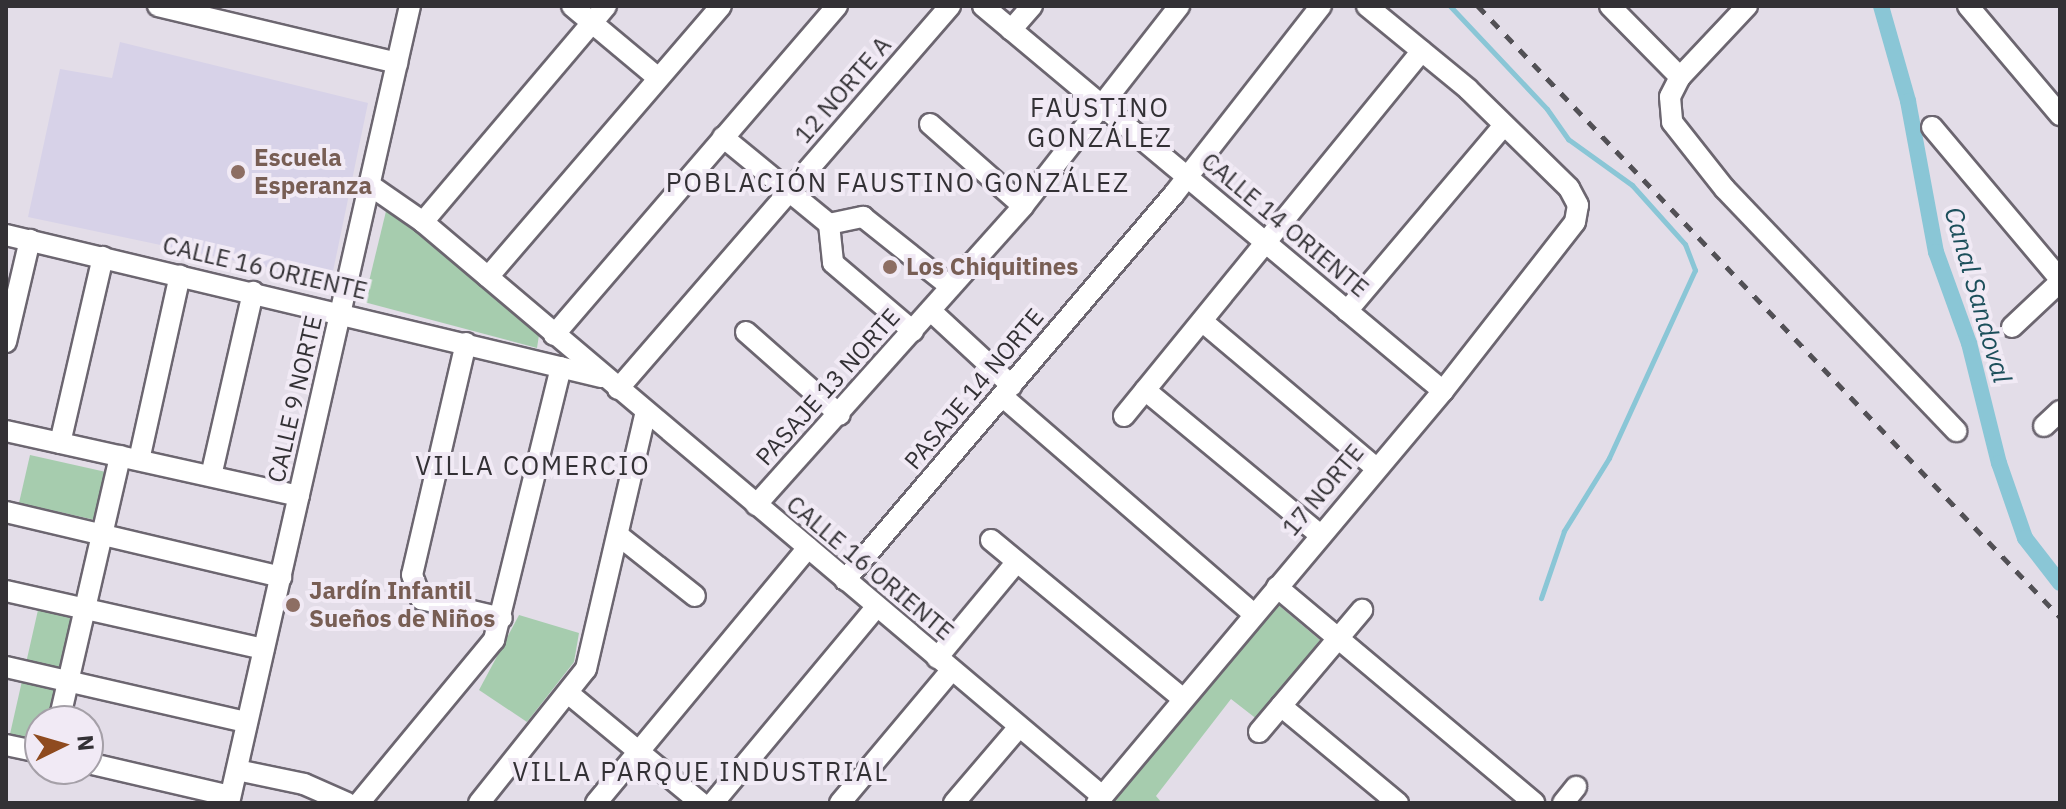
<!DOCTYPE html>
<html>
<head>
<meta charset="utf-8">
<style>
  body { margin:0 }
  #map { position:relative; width:2066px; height:809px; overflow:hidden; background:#e3dde8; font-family:"IBM Plex Sans",sans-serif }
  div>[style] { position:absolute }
  .education>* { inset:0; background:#d7d2e8 }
  .green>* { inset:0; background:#a6ccae }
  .stream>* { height:5px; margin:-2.5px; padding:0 2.5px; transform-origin:2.5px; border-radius:2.5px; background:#8ac6d6 }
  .canal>* { height:16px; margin:-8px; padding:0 8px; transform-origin:8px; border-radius:8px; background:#8ac6d6 }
  .roads { filter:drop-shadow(2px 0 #6c6670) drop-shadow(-2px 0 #6c6670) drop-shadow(0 2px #6c6670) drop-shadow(0 -2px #6c6670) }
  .minor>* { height:20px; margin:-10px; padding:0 10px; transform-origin:10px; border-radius:10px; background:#fff }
  .rail>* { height:5px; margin-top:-2.5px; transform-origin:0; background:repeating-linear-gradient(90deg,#525055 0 10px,transparent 0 20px) }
  .dots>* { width:22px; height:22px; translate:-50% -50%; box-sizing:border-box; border:4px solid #f1eaf5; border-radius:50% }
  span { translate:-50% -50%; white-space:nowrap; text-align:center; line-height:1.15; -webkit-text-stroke:8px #f1eaf5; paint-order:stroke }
  .street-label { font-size:24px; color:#333135 }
  .education-label { font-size:24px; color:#785e54; font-weight:700 }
  .left { translate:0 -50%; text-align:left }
  .neighbourhood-label { font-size:26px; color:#333135; letter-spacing:2px }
  .water-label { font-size:26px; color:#1c4f5b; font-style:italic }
  .frame { position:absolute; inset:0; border:8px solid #333135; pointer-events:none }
  .north { position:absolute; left:24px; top:705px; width:80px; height:80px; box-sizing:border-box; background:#f1eaf5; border:2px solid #a5a0a8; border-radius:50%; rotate:85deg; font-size:22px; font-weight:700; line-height:32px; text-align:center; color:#333135 }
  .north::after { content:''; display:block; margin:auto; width:28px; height:36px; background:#8f4b1f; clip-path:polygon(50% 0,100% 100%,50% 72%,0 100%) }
</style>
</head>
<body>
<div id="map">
  <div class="education">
    <i style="clip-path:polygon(120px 42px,368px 103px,331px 281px,28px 217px,60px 69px,112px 78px)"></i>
  </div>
  <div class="green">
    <i style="clip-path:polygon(388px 203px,539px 335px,537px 348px,364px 302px)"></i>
    <i style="clip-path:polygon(30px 455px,106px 472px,95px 520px,19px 503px)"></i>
    <i style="clip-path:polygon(1276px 603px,1320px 640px,1258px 720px,1231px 699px,1156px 796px,1162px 803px,1106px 803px)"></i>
    <i style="clip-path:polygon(73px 606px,49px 721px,40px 721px,40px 740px,10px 734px,38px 610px)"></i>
    <i style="clip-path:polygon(519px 615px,579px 633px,574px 662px,527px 722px,479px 690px)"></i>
  </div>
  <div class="stream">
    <i style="left:1450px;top:6px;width:141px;rotate:46.7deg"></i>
    <i style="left:1547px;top:109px;width:37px;rotate:55deg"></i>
    <i style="left:1568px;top:139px;width:79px;rotate:35.7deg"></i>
    <i style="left:1632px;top:185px;width:79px;rotate:48.1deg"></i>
    <i style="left:1685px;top:244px;width:28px;rotate:69deg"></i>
    <i style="left:1695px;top:270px;width:207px;rotate:114.6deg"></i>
    <i style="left:1609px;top:458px;width:86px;rotate:121.7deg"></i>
    <i style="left:1564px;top:531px;width:71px;rotate:108.9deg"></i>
  </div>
  <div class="canal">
    <i style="left:1881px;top:6px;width:99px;rotate:74.1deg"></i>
    <i style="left:1908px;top:101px;width:154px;rotate:79.5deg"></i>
    <i style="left:1936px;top:252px;width:97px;rotate:70.1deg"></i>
    <i style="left:1969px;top:343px;width:124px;rotate:76deg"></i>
    <i style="left:1999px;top:463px;width:79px;rotate:70.9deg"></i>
    <i style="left:2025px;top:538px;width:57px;rotate:52.1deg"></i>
  </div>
  <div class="roads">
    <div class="minor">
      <i style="left:158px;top:6px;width:246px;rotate:13.4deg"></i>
      <i style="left:572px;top:6px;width:112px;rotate:39.9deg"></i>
      <i style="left:983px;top:6px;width:600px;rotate:39.93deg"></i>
      <i style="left:1610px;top:6px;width:100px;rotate:45.4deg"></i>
      <i style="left:1747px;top:6px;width:98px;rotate:133.3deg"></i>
      <i style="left:1680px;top:77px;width:22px;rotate:117deg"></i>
      <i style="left:1670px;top:97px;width:25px;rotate:85deg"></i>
      <i style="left:1672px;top:122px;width:85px;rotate:51.7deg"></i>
      <i style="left:1725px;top:189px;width:335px;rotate:46.3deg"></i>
      <i style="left:1968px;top:6px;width:143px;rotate:49.8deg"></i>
      <i style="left:1011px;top:30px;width:32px;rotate:-49deg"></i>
      <i style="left:930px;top:124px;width:124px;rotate:41.4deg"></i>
      <i style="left:1932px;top:127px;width:199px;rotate:49.9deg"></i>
      <i style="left:723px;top:137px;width:137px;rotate:39.4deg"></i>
      <i style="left:371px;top:186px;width:63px;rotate:34.7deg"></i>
      <i style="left:423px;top:222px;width:889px;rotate:40.21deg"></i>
      <i style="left:423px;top:222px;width:283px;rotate:-49.7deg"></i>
      <i style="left:829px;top:224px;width:35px;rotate:-12deg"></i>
      <i style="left:863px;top:217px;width:112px;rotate:38.5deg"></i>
      <i style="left:829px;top:224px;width:39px;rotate:84deg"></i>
      <i style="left:833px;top:263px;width:105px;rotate:40.4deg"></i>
      <i style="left:6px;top:235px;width:612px;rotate:13.42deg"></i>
      <i style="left:488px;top:277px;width:357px;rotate:-49.3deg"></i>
      <i style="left:931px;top:311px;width:110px;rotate:42.8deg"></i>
      <i style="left:1347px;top:311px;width:243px;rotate:-49.8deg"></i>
      <i style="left:1202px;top:321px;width:228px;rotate:40.2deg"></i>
      <i style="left:2012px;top:327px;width:66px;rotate:-43.2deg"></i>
      <i style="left:746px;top:332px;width:125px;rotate:41.4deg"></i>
      <i style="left:554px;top:335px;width:434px;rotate:-49.3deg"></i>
      <i style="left:6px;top:342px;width:105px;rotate:-76.8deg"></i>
      <i style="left:466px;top:343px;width:238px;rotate:103.1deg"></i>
      <i style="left:412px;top:575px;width:26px;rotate:69deg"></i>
      <i style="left:421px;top:599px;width:83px;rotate:13.2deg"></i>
      <i style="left:618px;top:389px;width:507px;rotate:-49.08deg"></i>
      <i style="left:1145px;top:390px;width:227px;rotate:39.6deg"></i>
      <i style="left:1002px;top:396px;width:333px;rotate:40.9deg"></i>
      <i style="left:1124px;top:416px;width:471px;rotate:-50.8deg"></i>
      <i style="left:2044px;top:426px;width:22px;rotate:-43deg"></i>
      <i style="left:6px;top:431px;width:300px;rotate:12.5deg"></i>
      <i style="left:60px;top:443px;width:191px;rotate:-77deg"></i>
      <i style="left:139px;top:460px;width:189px;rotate:-77.5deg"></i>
      <i style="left:211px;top:476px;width:189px;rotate:-77.1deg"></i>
      <i style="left:756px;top:505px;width:401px;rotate:-48.2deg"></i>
      <i style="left:1023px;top:206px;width:254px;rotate:-52deg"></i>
      <i style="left:6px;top:512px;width:283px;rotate:13.3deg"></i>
      <i style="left:618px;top:535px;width:98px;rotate:38.4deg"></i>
      <i style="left:991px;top:540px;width:249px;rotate:39.6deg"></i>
      <i style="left:845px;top:580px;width:507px;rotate:-49.56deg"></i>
      <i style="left:1174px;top:194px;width:239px;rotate:-52deg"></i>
      <i style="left:1277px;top:587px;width:336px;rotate:40deg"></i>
      <i style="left:6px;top:591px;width:264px;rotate:12.7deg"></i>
      <i style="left:937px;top:658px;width:124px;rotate:-50.3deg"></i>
      <i style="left:6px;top:667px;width:247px;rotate:12.9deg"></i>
      <i style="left:568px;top:693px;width:173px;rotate:39.6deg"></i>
      <i style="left:1281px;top:706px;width:152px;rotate:39.7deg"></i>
      <i style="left:59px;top:721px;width:272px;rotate:-77deg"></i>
      <i style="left:1259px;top:732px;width:160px;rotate:-49.8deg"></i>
      <i style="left:6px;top:745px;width:35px;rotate:12deg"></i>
      <i style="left:88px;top:763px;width:146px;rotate:13.1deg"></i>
      <i style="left:237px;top:770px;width:68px;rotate:11.8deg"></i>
      <i style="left:304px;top:784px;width:47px;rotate:23.8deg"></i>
      <i style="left:229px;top:803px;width:817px;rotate:-77.21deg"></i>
      <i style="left:359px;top:803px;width:212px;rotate:-50.4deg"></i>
      <i style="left:494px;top:640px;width:281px;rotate:-76.2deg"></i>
      <i style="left:479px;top:803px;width:171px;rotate:-51.4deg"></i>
      <i style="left:586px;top:669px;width:264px;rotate:-76.9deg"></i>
      <i style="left:596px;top:803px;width:332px;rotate:-50.3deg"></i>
      <i style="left:713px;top:803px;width:256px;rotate:-50.2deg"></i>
      <i style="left:840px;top:803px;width:171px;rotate:-50deg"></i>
      <i style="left:954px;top:803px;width:100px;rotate:-49.5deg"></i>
      <i style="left:1097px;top:803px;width:538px;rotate:-49.98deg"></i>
      <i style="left:1443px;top:391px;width:214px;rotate:-52deg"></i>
      <i style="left:1575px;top:222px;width:17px;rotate:-80deg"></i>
      <i style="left:1578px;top:205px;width:19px;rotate:-118deg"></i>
      <i style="left:1569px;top:188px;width:141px;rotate:-135.6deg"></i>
      <i style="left:1468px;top:89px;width:131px;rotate:-140.6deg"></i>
      <i style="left:1563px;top:803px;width:21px;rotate:-51deg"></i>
    </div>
  </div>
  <div class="rail">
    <i style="left:1478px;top:6px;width:844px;rotate:46.39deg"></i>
  </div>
  <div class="dots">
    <i style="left:238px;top:172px;background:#8d6e63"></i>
    <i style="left:890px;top:267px;background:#8d6e63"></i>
    <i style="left:293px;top:605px;background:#8d6e63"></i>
  </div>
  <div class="street-label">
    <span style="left:843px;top:90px;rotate:-49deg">12 NORTE A</span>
    <span style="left:1285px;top:225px;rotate:40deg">CALLE 14 ORIENTE</span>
    <span style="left:265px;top:268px;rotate:13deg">CALLE 16 ORIENTE</span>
    <span style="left:828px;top:387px;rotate:-48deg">PASAJE 13 NORTE</span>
    <span style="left:974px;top:389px;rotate:-50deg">PASAJE 14 NORTE</span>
    <span style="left:295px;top:399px;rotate:-77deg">CALLE 9 NORTE</span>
    <span style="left:1323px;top:490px;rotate:-50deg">17 NORTE</span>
    <span style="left:870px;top:568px;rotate:40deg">CALLE 16 ORIENTE</span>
  </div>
  <div class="education-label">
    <span class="left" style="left:254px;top:172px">Escuela<br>Esperanza</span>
    <span class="left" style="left:906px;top:267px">Los Chiquitines</span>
    <span class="left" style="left:309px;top:605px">Jardín Infantil<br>Sueños de Niños</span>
  </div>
  <div class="neighbourhood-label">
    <span style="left:1100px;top:123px">FAUSTINO<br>GONZÁLEZ</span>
    <span style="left:898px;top:183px">POBLACIÓN FAUSTINO GONZÁLEZ</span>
    <span style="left:533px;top:466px">VILLA COMERCIO</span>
    <span style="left:701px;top:772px">VILLA PARQUE INDUSTRIAL</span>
  </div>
  <div class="water-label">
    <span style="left:1978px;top:295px;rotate:74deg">Canal Sandoval</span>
  </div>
  <div class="frame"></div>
  <div class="north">N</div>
</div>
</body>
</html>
